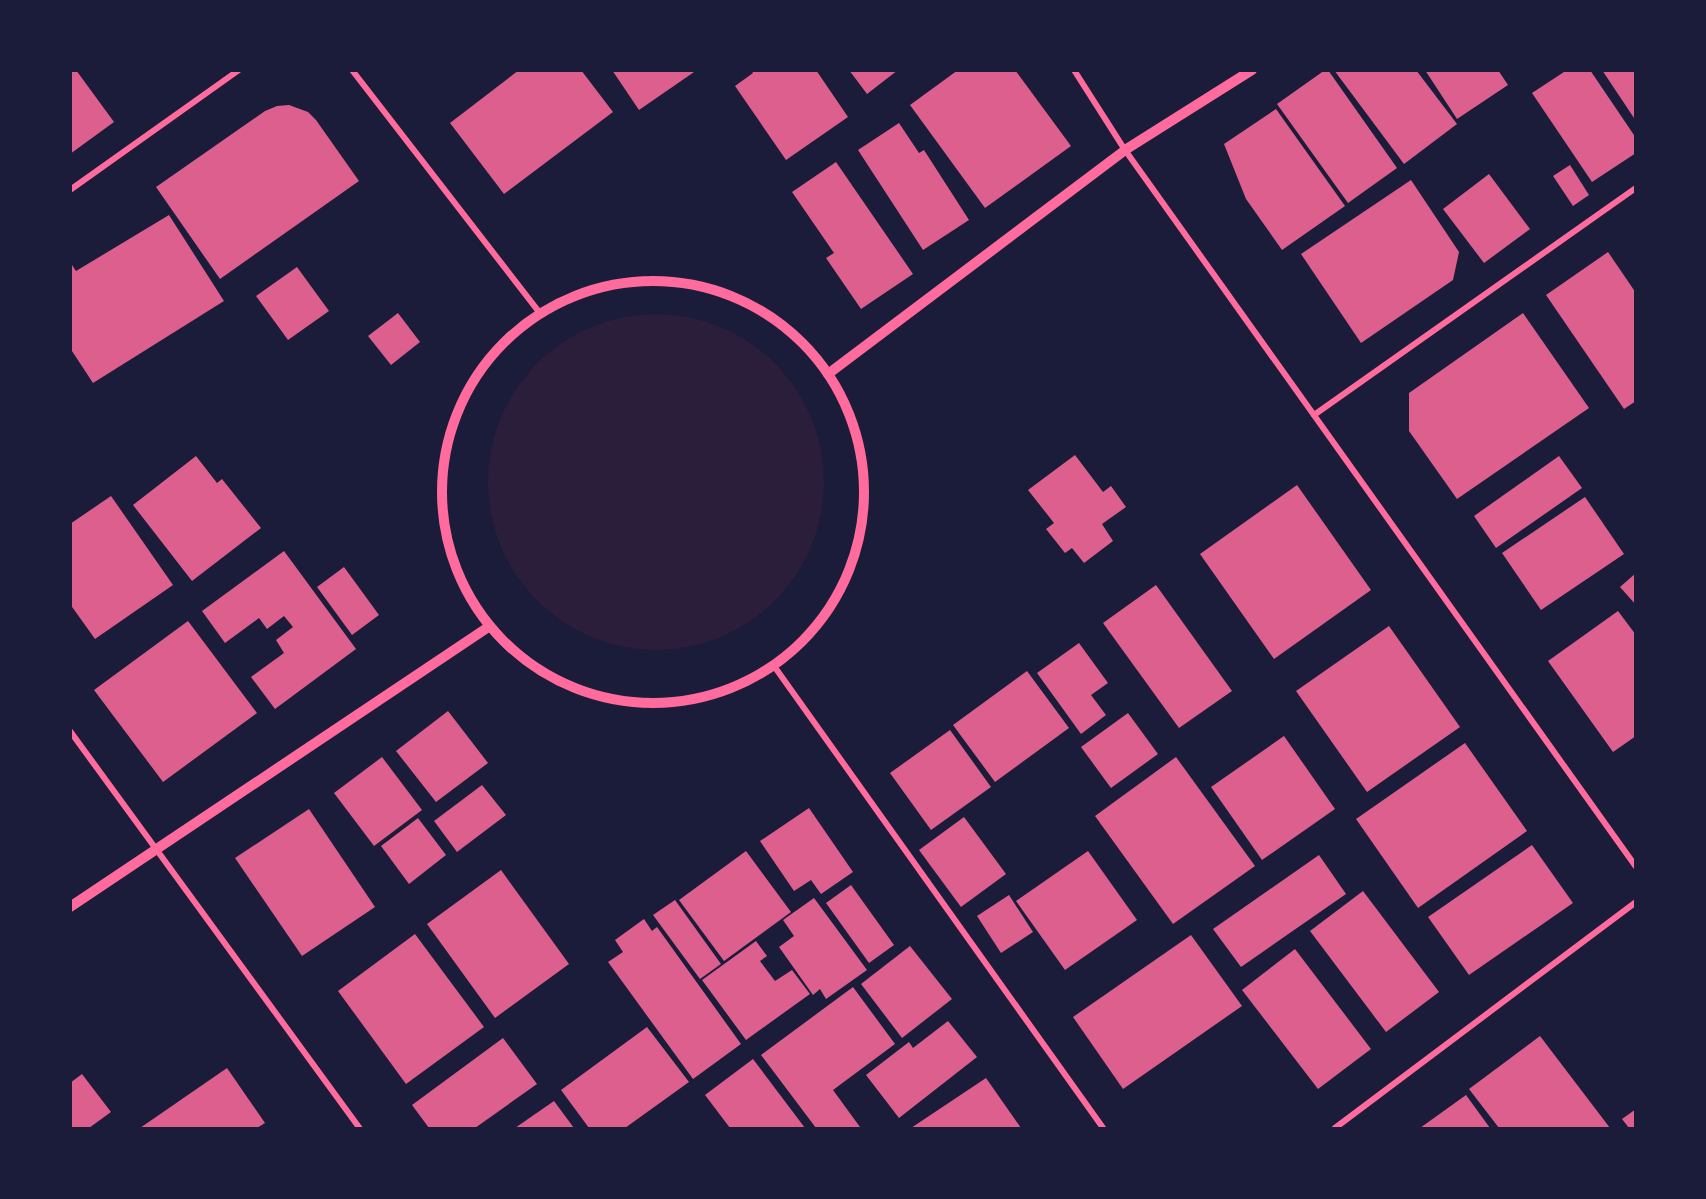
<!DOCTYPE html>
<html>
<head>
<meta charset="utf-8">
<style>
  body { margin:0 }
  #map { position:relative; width:1706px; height:1199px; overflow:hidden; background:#1b1b3a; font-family:"PT Serif",serif }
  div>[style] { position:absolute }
  .green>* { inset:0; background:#2a1e3b }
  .round { border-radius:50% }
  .building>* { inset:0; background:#dd5f8e }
  .minor>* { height:6px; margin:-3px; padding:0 3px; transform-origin:3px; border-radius:3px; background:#ff6b9d }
  .tertiary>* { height:10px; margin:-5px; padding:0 5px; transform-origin:5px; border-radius:5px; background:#ff6b9d }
  .tertiary>.ring { margin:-5px; padding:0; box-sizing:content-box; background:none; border:10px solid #ff6b9d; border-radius:50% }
  span { translate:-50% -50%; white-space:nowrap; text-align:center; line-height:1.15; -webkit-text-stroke:4.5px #1b1b3a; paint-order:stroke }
  .frame { position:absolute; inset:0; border:72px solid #1b1b3a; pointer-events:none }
</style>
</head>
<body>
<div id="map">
  <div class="green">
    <i class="round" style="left:488px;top:314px;width:336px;height:336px"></i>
  </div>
  <div class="building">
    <i style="clip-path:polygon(70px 70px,76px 70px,114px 122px,70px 154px)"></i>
    <i style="clip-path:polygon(519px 70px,581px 70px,613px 112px,504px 194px,450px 123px)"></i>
    <i style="clip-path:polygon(612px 70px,697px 70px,639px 110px)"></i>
    <i style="clip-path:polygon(751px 70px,816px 70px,848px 117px,786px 160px,735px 86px,753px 73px)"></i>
    <i style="clip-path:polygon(849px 70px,898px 70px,867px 94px)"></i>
    <i style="clip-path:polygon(958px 70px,1015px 70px,1071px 146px,985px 208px,910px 105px)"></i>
    <i style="clip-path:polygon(1325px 70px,1328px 70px,1397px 168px,1348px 203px,1277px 104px)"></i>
    <i style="clip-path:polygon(1334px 70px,1416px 70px,1457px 124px,1404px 164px)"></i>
    <i style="clip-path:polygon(1425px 70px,1498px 70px,1508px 85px,1457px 119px)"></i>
    <i style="clip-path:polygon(1567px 70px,1590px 70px,1636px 138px,1636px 153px,1592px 182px,1532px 93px)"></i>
    <i style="clip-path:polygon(1602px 70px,1636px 70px,1636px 121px)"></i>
    <i style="clip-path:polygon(289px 105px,308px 112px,316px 120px,359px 181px,220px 279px,156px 187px,265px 111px,277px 106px)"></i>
    <i style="clip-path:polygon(1276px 109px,1345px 206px,1282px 250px,1246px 199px,1224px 144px)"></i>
    <i style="clip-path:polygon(899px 123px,919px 153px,924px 150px,969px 220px,923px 250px,858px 150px)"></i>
    <i style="clip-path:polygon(836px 162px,913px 274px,861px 309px,826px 258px,834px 253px,792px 192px)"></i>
    <i style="clip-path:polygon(1570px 165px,1589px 195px,1573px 206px,1553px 176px)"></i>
    <i style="clip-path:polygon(1489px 174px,1530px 229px,1484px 263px,1443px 209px)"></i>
    <i style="clip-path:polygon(1411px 180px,1459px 252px,1453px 280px,1361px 343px,1301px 254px)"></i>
    <i style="clip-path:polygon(169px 215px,224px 301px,93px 383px,70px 348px,70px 262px,76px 271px)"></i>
    <i style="clip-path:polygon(1608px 252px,1636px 293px,1636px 401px,1624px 409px,1546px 295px)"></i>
    <i style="clip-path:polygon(297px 267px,329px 311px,288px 340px,256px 296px)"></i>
    <i style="clip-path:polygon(398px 313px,420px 342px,391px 365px,368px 336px)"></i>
    <i style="clip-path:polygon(1523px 313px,1589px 408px,1457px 499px,1409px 431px,1409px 393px)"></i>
    <i style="clip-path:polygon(1075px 455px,1103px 492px,1111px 486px,1126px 507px,1102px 524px,1113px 541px,1084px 563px,1072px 548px,1065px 553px,1046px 529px,1054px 523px,1028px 490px)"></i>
    <i style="clip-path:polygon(196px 456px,217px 483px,222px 479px,261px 528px,192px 581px,133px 505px)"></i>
    <i style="clip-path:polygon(1559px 456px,1582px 488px,1496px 548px,1474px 516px)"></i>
    <i style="clip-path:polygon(1297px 485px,1371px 590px,1274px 659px,1200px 554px)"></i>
    <i style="clip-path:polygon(111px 496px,173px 585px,95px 639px,70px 604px,70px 524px)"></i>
    <i style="clip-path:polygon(1585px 497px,1624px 554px,1541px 610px,1502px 553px)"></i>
    <i style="clip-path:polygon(284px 551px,356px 649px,275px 709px,251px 677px,284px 653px,276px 640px,293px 627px,284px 616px,267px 629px,259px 618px,225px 643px,202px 611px)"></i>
    <i style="clip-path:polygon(344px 567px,379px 615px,352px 635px,317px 587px)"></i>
    <i style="clip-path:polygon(1636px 573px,1636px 605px,1620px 587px)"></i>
    <i style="clip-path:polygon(1156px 585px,1232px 691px,1179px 728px,1103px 623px)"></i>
    <i style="clip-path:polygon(1618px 611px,1636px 635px,1636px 736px,1613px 752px,1548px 661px)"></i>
    <i style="clip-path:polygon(188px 621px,257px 713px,163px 782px,94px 690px)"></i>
    <i style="clip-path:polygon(1389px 626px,1460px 727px,1367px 792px,1296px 691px)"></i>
    <i style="clip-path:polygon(1079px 643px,1108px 683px,1091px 695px,1106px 715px,1081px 734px,1037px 673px)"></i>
    <i style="clip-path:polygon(1027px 671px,1069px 728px,995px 782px,953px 725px)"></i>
    <i style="clip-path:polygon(448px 711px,488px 763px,436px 802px,396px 751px)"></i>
    <i style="clip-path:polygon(1128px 713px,1158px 754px,1111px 788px,1081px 747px)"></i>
    <i style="clip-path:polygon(950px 730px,991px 787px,931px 830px,890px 773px)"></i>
    <i style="clip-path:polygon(1284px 736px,1335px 809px,1262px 860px,1211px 787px)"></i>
    <i style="clip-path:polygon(1465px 743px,1527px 831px,1418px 908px,1356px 819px)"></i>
    <i style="clip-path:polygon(382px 757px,422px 810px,374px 846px,334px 793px)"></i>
    <i style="clip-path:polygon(1176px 757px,1255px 866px,1173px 924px,1095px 816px)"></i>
    <i style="clip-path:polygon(482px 785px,506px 815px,457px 852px,434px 821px)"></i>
    <i style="clip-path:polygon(809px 808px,853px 872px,821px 894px,811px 880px,794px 891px,760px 841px)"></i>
    <i style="clip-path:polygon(309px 809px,375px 907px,302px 956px,235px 858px)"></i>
    <i style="clip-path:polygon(964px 817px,1006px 874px,961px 907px,919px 850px)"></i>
    <i style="clip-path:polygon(418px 818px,446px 855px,409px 884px,381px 846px)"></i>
    <i style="clip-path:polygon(1532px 845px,1573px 903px,1469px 975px,1428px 917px)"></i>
    <i style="clip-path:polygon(746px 851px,791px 912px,724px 961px,679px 900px)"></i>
    <i style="clip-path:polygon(1088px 851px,1137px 920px,1065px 970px,1016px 901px)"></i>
    <i style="clip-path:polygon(1319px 855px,1346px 894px,1241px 967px,1213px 929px)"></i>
    <i style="clip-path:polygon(501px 870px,569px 964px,495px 1018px,427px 924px)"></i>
    <i style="clip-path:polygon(851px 885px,894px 945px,869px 963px,826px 903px)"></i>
    <i style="clip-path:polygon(1363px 891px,1439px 992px,1386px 1032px,1310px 931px)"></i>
    <i style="clip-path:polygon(1009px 895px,1033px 932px,1001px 953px,977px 916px)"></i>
    <i style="clip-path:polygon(814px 898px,867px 970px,826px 999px,820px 989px,813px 995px,779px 947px,794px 936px,783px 920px)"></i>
    <i style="clip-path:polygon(675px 900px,721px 964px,700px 979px,653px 915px)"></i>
    <i style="clip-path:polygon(644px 919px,652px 931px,657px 927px,741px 1044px,693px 1079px,608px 962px,623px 952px,615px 940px)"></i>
    <i style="clip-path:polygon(415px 934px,484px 1027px,406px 1084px,338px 991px)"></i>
    <i style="clip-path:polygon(1191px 935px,1242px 1006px,1123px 1089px,1073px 1017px)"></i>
    <i style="clip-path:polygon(756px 941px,767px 956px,760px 961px,775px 981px,792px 970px,810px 994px,746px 1040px,702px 980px)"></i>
    <i style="clip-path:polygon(910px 946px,952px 999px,902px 1038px,861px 984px)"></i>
    <i style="clip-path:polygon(1295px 949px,1371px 1049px,1318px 1089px,1242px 990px)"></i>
    <i style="clip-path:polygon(853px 987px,895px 1044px,833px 1090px,860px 1127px,816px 1128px,761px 1055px)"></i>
    <i style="clip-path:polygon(948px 1021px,977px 1057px,899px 1118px,866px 1075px,909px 1042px,913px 1048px)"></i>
    <i style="clip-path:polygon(647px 1027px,689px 1082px,625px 1128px,589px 1128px,561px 1090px)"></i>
    <i style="clip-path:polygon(1540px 1036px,1610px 1128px,1499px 1128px,1469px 1089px)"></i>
    <i style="clip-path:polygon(503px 1038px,537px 1084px,475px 1128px,429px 1128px,412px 1105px)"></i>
    <i style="clip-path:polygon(753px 1059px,805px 1128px,730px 1128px,705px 1095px)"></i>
    <i style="clip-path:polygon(227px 1068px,265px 1123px,257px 1128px,140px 1128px)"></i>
    <i style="clip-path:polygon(82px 1074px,111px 1112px,89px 1128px,70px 1128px,70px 1083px)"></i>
    <i style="clip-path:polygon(986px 1078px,1021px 1128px,911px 1128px)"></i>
    <i style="clip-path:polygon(1466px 1095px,1490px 1128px,1420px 1128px)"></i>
    <i style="clip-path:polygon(554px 1101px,574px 1128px,515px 1128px)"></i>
    <i style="clip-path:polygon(1636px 1109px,1636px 1128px,1629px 1128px,1622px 1119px)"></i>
  </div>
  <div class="minor">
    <i style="left:352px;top:70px;width:307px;rotate:52.3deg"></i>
    <i style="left:1074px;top:70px;width:95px;rotate:57.5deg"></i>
    <i style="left:1125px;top:150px;width:880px;rotate:54.52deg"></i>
    <i style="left:70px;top:190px;width:207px;rotate:-35.4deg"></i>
    <i style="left:1314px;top:415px;width:394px;rotate:-35.2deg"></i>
    <i style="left:774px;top:666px;width:567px;rotate:54.54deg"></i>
    <i style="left:70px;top:731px;width:492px;rotate:53.9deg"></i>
    <i style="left:1335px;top:1128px;width:376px;rotate:-36.9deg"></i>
  </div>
  <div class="tertiary">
    <i class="ring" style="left:442px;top:281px;width:412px;height:412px"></i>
    <i style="left:828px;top:374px;width:372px;rotate:-37deg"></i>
    <i style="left:1125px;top:150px;width:150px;rotate:-32.2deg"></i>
    <i style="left:70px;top:907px;width:505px;rotate:-33.78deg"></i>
  </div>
  <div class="frame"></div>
</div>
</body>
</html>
